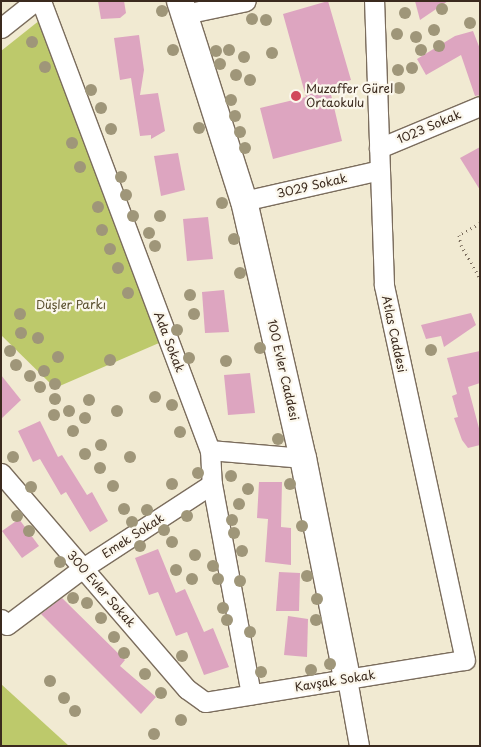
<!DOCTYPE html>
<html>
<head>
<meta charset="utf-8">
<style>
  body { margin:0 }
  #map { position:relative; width:481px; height:747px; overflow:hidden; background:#f1ead2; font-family:"Playpen Sans",sans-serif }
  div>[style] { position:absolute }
  .green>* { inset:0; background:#bdc96b }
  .building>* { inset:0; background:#dda5c0 }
  .path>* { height:3px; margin-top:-1.5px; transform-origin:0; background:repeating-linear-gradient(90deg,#7b6d5d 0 1px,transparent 0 5px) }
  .roads { filter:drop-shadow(1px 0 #7b6d5d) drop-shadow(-1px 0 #7b6d5d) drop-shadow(0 1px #7b6d5d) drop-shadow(0 -1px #7b6d5d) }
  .street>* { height:19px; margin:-9.5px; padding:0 9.5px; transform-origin:9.5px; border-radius:9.5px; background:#fff }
  .secondary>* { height:26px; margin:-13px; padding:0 13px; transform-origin:13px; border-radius:13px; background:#fff }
  .trees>* { width:12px; height:12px; margin:-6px; border-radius:50%; background:#9f9679 }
  .dots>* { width:14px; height:14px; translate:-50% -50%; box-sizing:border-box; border:2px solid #fbf7ec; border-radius:50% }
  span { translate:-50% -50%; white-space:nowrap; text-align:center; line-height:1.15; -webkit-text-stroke:4.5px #fbf7ec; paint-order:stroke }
  .poi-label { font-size:12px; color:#3b2a1e }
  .left { translate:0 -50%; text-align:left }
  .street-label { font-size:12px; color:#3b2a1e }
  .park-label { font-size:12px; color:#5c5231 }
  .frame { position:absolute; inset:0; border:2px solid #3b2a1e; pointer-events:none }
</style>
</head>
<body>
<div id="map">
  <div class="green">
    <i style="clip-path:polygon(40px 20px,159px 343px,55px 388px,1px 335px,1px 51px)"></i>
    <i style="clip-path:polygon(1px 684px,69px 746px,1px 746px)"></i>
  </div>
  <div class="building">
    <i style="clip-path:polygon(98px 1px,124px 1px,126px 13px,120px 18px,101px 19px)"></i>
    <i style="clip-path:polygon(328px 1px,351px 80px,329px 86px,342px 141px,273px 159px,260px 108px,306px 97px,283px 14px)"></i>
    <i style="clip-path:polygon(415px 1px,448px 1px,420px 20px)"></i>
    <i style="clip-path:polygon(473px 31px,480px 49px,480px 95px,475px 96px,461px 55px,426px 75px,417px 59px,455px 36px)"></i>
    <i style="clip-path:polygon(139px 35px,144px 70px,140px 95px,158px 93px,165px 131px,151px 139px,151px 135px,140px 136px,131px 78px,120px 80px,114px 38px)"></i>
    <i style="clip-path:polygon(480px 147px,480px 190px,460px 158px)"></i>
    <i style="clip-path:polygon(178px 153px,185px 190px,161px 196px,154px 156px)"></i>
    <i style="clip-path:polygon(208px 217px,213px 259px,187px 261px,183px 219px)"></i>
    <i style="clip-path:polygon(224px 290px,229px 332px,205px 333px,202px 292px)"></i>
    <i style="clip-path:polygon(471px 313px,476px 325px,444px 347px,441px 336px,426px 339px,421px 325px)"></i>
    <i style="clip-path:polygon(480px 351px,480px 383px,468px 387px,480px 432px,480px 445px,468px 448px,462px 440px,454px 418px,458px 417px,452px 396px,457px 394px,447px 358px)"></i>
    <i style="clip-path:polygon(250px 373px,255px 413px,228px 415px,224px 375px)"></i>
    <i style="clip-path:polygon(1px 375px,21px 400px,1px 419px)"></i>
    <i style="clip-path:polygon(40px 421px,58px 457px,62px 455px,87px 495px,92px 492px,108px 521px,90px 532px,66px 492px,61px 495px,40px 459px,33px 462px,18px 431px)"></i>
    <i style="clip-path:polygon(259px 482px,282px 482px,281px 527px,291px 528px,291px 565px,265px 562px,268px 519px,257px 518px)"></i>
    <i style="clip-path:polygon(19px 519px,39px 546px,22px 558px,2px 531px)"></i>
    <i style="clip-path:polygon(158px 549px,176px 593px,185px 589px,204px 632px,213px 628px,229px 667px,204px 675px,187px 632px,176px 636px,158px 592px,149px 595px,135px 558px)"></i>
    <i style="clip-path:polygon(279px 572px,300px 573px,299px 611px,276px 611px)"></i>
    <i style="clip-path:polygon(62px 598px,125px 660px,120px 666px,156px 697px,141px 714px,41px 614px)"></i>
    <i style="clip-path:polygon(288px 616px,308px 619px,307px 657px,284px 655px)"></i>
  </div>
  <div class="path">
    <i style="left:480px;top:223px;width:24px;rotate:150deg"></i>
    <i style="left:459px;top:235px;width:10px;rotate:79deg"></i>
    <i style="left:461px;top:245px;width:38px;rotate:60deg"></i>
  </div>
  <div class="roads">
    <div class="street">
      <i style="left:41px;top:1px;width:480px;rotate:69.4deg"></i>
      <i style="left:210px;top:450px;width:34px;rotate:87deg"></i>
      <i style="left:212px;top:484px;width:214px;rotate:79.5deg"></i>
      <i style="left:185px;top:14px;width:62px;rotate:-12deg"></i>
      <i style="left:1px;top:28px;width:43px;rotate:-38.5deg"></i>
      <i style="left:379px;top:148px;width:109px;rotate:-22.6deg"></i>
      <i style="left:244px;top:201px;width:139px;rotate:-12.8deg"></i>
      <i style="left:210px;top:450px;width:93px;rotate:4.9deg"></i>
      <i style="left:1px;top:473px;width:285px;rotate:49.3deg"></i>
      <i style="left:187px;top:689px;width:22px;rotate:36deg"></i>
      <i style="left:205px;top:702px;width:263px;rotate:-9.2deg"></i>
      <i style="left:465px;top:660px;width:384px;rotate:-102.2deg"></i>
      <i style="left:384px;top:285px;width:284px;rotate:-92deg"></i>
      <i style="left:1px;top:619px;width:8px;rotate:45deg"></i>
      <i style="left:7px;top:625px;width:95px;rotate:-36.9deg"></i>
      <i style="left:83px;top:568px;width:154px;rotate:-33.1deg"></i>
      <i style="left:347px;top:679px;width:68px;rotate:79.8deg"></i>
    </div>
    <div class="secondary">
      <i style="left:180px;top:1px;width:210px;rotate:72.3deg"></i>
      <i style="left:244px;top:201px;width:264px;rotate:77.1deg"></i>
      <i style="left:303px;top:458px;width:225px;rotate:78.7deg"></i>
    </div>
  </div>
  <div class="trees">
    <i style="left:442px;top:9px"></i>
    <i style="left:162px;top:11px"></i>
    <i style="left:405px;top:13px"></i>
    <i style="left:252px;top:19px"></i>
    <i style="left:266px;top:20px"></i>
    <i style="left:470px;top:23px"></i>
    <i style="left:434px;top:30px"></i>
    <i style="left:397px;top:34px"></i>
    <i style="left:416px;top:37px"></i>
    <i style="left:32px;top:42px"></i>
    <i style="left:439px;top:46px"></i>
    <i style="left:173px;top:50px"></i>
    <i style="left:229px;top:50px"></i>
    <i style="left:421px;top:50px"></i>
    <i style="left:216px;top:51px"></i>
    <i style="left:272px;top:53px"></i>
    <i style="left:244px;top:57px"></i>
    <i style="left:220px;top:64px"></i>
    <i style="left:45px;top:67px"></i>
    <i style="left:412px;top:68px"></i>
    <i style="left:398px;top:70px"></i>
    <i style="left:236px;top:75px"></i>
    <i style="left:250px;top:80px"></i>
    <i style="left:399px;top:88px"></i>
    <i style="left:91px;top:90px"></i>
    <i style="left:231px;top:100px"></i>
    <i style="left:101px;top:108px"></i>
    <i style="left:235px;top:116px"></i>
    <i style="left:199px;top:128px"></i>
    <i style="left:111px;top:129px"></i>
    <i style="left:240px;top:132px"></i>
    <i style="left:72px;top:143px"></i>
    <i style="left:245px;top:148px"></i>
    <i style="left:80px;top:167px"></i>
    <i style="left:121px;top:177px"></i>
    <i style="left:126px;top:195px"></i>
    <i style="left:222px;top:203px"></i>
    <i style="left:98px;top:207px"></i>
    <i style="left:133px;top:216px"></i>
    <i style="left:160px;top:216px"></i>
    <i style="left:102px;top:230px"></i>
    <i style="left:149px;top:233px"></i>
    <i style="left:234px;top:239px"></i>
    <i style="left:155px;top:246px"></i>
    <i style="left:110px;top:249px"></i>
    <i style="left:118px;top:268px"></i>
    <i style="left:240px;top:273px"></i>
    <i style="left:128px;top:293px"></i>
    <i style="left:190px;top:295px"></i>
    <i style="left:20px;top:314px"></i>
    <i style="left:194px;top:314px"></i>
    <i style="left:177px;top:330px"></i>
    <i style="left:21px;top:333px"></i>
    <i style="left:38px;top:338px"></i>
    <i style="left:260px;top:348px"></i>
    <i style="left:431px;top:350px"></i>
    <i style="left:10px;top:351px"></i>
    <i style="left:58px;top:357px"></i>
    <i style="left:189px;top:358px"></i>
    <i style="left:110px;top:360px"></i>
    <i style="left:226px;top:361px"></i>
    <i style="left:16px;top:365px"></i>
    <i style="left:44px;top:371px"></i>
    <i style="left:30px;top:376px"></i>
    <i style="left:55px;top:384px"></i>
    <i style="left:40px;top:387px"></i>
    <i style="left:155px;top:397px"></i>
    <i style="left:55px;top:399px"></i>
    <i style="left:89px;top:400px"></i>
    <i style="left:172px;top:405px"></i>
    <i style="left:69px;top:411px"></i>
    <i style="left:117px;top:411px"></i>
    <i style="left:54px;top:415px"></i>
    <i style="left:85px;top:418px"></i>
    <i style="left:73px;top:431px"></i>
    <i style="left:180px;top:432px"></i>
    <i style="left:278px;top:439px"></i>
    <i style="left:101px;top:445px"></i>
    <i style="left:85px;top:454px"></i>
    <i style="left:13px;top:457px"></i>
    <i style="left:130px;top:457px"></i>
    <i style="left:100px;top:468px"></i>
    <i style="left:198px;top:473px"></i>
    <i style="left:231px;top:476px"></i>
    <i style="left:172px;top:484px"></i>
    <i style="left:290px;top:484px"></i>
    <i style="left:113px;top:486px"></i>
    <i style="left:31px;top:487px"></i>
    <i style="left:248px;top:489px"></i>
    <i style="left:239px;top:504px"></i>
    <i style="left:124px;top:509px"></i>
    <i style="left:147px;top:510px"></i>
    <i style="left:17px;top:516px"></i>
    <i style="left:187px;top:516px"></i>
    <i style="left:232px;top:520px"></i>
    <i style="left:132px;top:522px"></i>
    <i style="left:302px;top:526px"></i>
    <i style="left:164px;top:530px"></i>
    <i style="left:29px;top:531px"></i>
    <i style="left:234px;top:533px"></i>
    <i style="left:172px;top:542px"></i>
    <i style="left:140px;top:546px"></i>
    <i style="left:242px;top:551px"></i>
    <i style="left:195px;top:555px"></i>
    <i style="left:60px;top:562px"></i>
    <i style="left:213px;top:566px"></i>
    <i style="left:176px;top:570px"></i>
    <i style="left:307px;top:576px"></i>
    <i style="left:192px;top:579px"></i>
    <i style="left:218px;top:579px"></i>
    <i style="left:240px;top:581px"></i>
    <i style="left:73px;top:598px"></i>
    <i style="left:317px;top:599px"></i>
    <i style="left:87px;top:603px"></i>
    <i style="left:223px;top:608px"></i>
    <i style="left:101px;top:618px"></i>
    <i style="left:227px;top:620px"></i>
    <i style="left:316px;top:620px"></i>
    <i style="left:250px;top:632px"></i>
    <i style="left:114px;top:637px"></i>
    <i style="left:124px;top:653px"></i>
    <i style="left:182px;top:656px"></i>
    <i style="left:330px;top:664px"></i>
    <i style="left:311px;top:670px"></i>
    <i style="left:261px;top:672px"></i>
    <i style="left:145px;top:674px"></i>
    <i style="left:50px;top:681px"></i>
    <i style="left:161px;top:693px"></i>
    <i style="left:64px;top:698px"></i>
    <i style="left:75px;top:711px"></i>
    <i style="left:181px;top:720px"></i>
    <i style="left:154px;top:734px"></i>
  </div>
  <div class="dots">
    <i style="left:296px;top:96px;background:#d1495b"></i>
  </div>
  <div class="poi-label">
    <span class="left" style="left:306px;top:96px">Muzaffer Gürel<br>Ortaokulu</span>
  </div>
  <div class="street-label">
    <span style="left:429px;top:127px;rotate:-23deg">1023 Sokak</span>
    <span style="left:312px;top:186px;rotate:-13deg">3029 Sokak</span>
    <span style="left:394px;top:334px;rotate:78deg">Atlas Caddesi</span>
    <span style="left:169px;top:342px;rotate:69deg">Ada Sokak</span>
    <span style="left:283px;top:370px;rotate:77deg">100 Evler Caddesi</span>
    <span style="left:133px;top:536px;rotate:-33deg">Emek Sokak</span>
    <span style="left:101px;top:589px;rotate:49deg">300 Evler Sokak</span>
    <span style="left:335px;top:681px;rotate:-9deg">Kavşak Sokak</span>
  </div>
  <div class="park-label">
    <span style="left:71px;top:305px">Düşler Parkı</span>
  </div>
  <div class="frame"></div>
</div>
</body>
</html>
